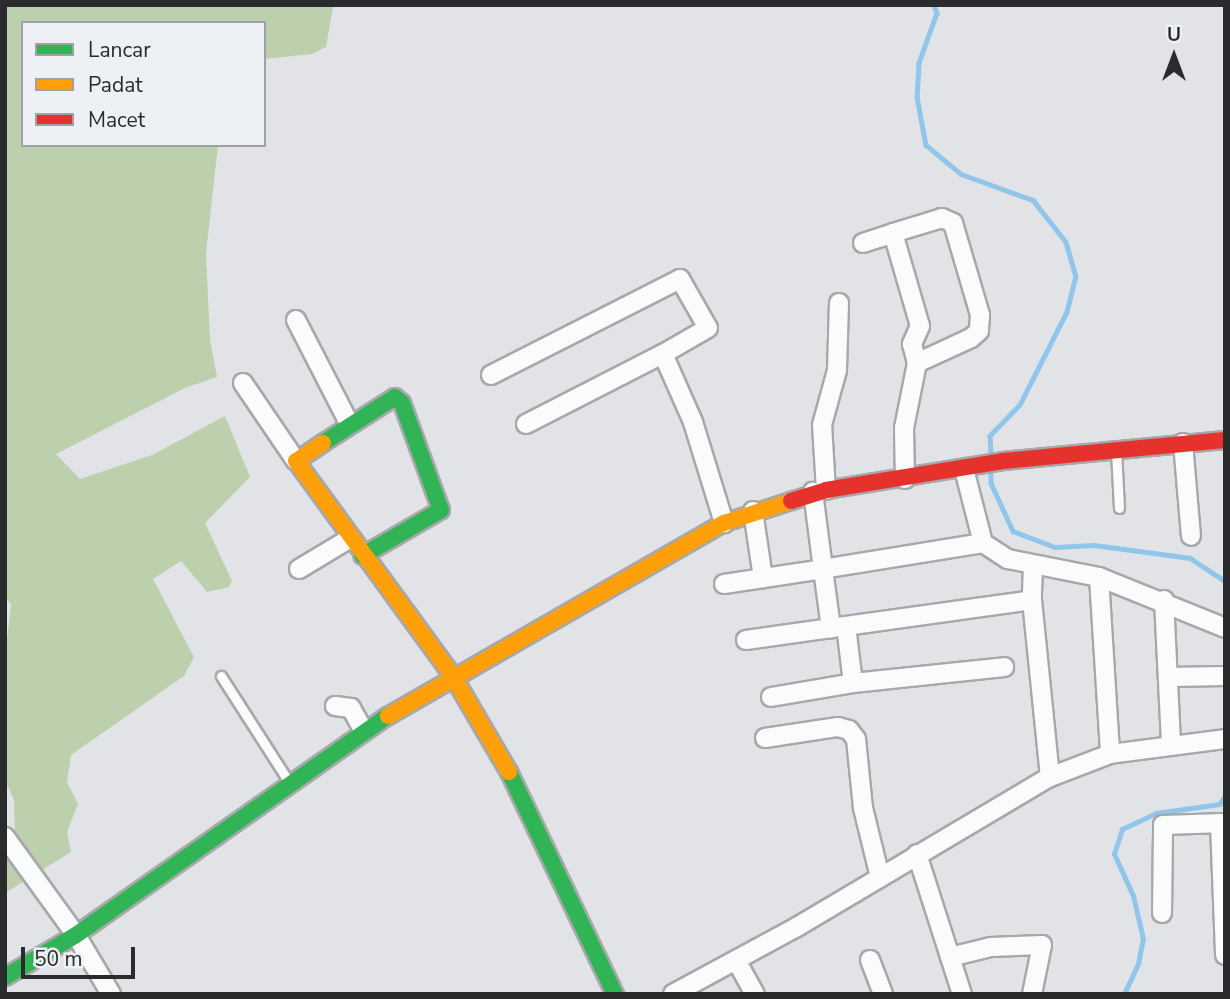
<!DOCTYPE html>
<html>
<head>
<meta charset="utf-8">
<style>
  body { margin:0 }
  #map { position:relative; width:1230px; height:999px; overflow:hidden; background:#e1e3e6; font-family:"Nunito Sans",sans-serif }
  div>[style] { position:absolute }
  .green>* { inset:0; background:#bcd0ad }
  .stream>* { height:4.5px; margin:-2.25px; padding:0 2.25px; transform-origin:2.25px; border-radius:2.25px; background:#90c6ea }
  .roads { filter:drop-shadow(2px 0 #a7a8aa) drop-shadow(-2px 0 #a7a8aa) drop-shadow(0 2px #a7a8aa) drop-shadow(0 -2px #a7a8aa) }
  .lane>* { height:9px; margin:-4.5px; padding:0 4.5px; transform-origin:4.5px; border-radius:4.5px; background:#fafbfb }
  .street>* { height:18px; margin:-9px; padding:0 9px; transform-origin:9px; border-radius:9px; background:#fafbfb }
  .fast>* { height:16px; margin:-8px; padding:0 8px; transform-origin:8px; border-radius:8px; background:#30b455 }
  .slow>* { height:16px; margin:-8px; padding:0 8px; transform-origin:8px; border-radius:8px; background:#ff9f0a }
  .jam>* { height:16px; margin:-8px; padding:0 8px; transform-origin:8px; border-radius:8px; background:#e5322d }
  span { translate:-50% -50%; white-space:nowrap; text-align:center; line-height:1.15; -webkit-text-stroke:5px #edf0f4; paint-order:stroke }
  .frame { position:absolute; inset:0; border:7px solid #2a2b2d; pointer-events:none }
  .legend { position:absolute; left:21px; top:21px; width:245px; height:126px; box-sizing:border-box; background:#edf0f4; border:2px solid #9fa1a4; margin:0; padding:9px 12px; list-style:none; font-size:21px; color:#2a2b2d }
  .legend li { display:flex; align-items:center; gap:14px; height:35px }
  .legend b { width:35px; border:2px solid #9fa1a4 }
  .north { position:absolute; left:1139px; top:21px; width:70px; height:70px; -webkit-text-stroke:5px #edf0f4; paint-order:stroke; rotate:0deg; font-size:19px; font-weight:700; line-height:28px; text-align:center; color:#2a2b2d }
  .north::after { content:''; display:block; margin:auto; width:24px; height:32px; background:#2a2b2d; clip-path:polygon(50% 0,100% 100%,50% 72%,0 100%) }
  .scale { position:absolute; left:21px; top:947px; width:114px; height:32px; box-sizing:border-box; border:4px solid #2a2b2d; border-top:0; padding-left:9px; font-size:21px; line-height:24px; white-space:nowrap; color:#2a2b2d; -webkit-text-stroke:5px #edf0f4; paint-order:stroke }
</style>
</head>
<body>
<div id="map">
  <div class="green">
    <i style="clip-path:polygon(5px 5px,333px 7px,326px 47px,312px 54px,264px 59px,264px 23px,23px 23px,23px 145px,218px 145px,206px 253px,210px 340px,217px 377px,185px 388px,56px 454px,80px 479px,152px 455px,225px 416px,250px 477px,205px 523px,232px 581px,229px 587px,207px 592px,181px 561px,153px 579px,194px 657px,184px 676px,71px 755px,67px 782px,78px 804px,67px 832px,71px 852px,5px 893px,5px 844px,15px 836px,14px 800px,5px 780px,5px 657px,11px 605px,5px 596px)"></i>
  </div>
  <div class="stream">
    <i style="left:934px;top:5px;width:9px;rotate:69deg"></i>
    <i style="left:937px;top:13px;width:53px;rotate:109.8deg"></i>
    <i style="left:919px;top:63px;width:34px;rotate:93deg"></i>
    <i style="left:917px;top:97px;width:49px;rotate:79.4deg"></i>
    <i style="left:926px;top:145px;width:45px;rotate:39.6deg"></i>
    <i style="left:961px;top:174px;width:77px;rotate:19.9deg"></i>
    <i style="left:1033px;top:200px;width:53px;rotate:51.8deg"></i>
    <i style="left:1066px;top:242px;width:35px;rotate:74deg"></i>
    <i style="left:1076px;top:276px;width:37px;rotate:104deg"></i>
    <i style="left:1067px;top:312px;width:104px;rotate:116.8deg"></i>
    <i style="left:1020px;top:405px;width:43px;rotate:134.1deg"></i>
    <i style="left:990px;top:436px;width:20px;rotate:87deg"></i>
    <i style="left:991px;top:472px;width:11px;rotate:90deg"></i>
    <i style="left:991px;top:483px;width:53px;rotate:65.4deg"></i>
    <i style="left:1013px;top:531px;width:45px;rotate:20.9deg"></i>
    <i style="left:1055px;top:547px;width:39px;rotate:-3deg"></i>
    <i style="left:1094px;top:545px;width:97px;rotate:7.7deg"></i>
    <i style="left:1190px;top:558px;width:42px;rotate:33.3deg"></i>
    <i style="left:1124px;top:994px;width:33px;rotate:-65deg"></i>
    <i style="left:1138px;top:964px;width:25px;rotate:-79deg"></i>
    <i style="left:1143px;top:939px;width:44px;rotate:-103.1deg"></i>
    <i style="left:1133px;top:896px;width:46px;rotate:-114.3deg"></i>
    <i style="left:1114px;top:854px;width:26px;rotate:-72deg"></i>
    <i style="left:1122px;top:829px;width:38px;rotate:-25deg"></i>
    <i style="left:1156px;top:813px;width:64px;rotate:-8.1deg"></i>
    <i style="left:1219px;top:804px;width:10px;rotate:-53deg"></i>
  </div>
  <div class="roads">
    <div class="lane">
      <i style="left:1116px;top:451px;width:57px;rotate:87deg"></i>
      <i style="left:221px;top:676px;width:126px;rotate:57.3deg"></i>
    </div>
    <div class="street">
      <i style="left:893px;top:233px;width:51px;rotate:-17deg"></i>
      <i style="left:942px;top:218px;width:12px;rotate:24deg"></i>
      <i style="left:953px;top:223px;width:96px;rotate:73.6deg"></i>
      <i style="left:980px;top:315px;width:16px;rotate:94deg"></i>
      <i style="left:979px;top:331px;width:11px;rotate:139deg"></i>
      <i style="left:971px;top:338px;width:60px;rotate:155.2deg"></i>
      <i style="left:863px;top:243px;width:32px;rotate:-18deg"></i>
      <i style="left:893px;top:233px;width:97px;rotate:73.8deg"></i>
      <i style="left:920px;top:326px;width:20px;rotate:114deg"></i>
      <i style="left:912px;top:344px;width:20px;rotate:75deg"></i>
      <i style="left:917px;top:363px;width:66px;rotate:101.3deg"></i>
      <i style="left:904px;top:428px;width:51px;rotate:88.9deg"></i>
      <i style="left:296px;top:320px;width:116px;rotate:62.8deg"></i>
      <i style="left:491px;top:375px;width:212px;rotate:-26.9deg"></i>
      <i style="left:680px;top:279px;width:56px;rotate:60.3deg"></i>
      <i style="left:708px;top:328px;width:52px;rotate:150deg"></i>
      <i style="left:243px;top:383px;width:94px;rotate:55.8deg"></i>
      <i style="left:526px;top:424px;width:154px;rotate:-27.1deg"></i>
      <i style="left:663px;top:354px;width:74px;rotate:66.2deg"></i>
      <i style="left:693px;top:422px;width:106px;rotate:72.9deg"></i>
      <i style="left:1183px;top:443px;width:93px;rotate:85.1deg"></i>
      <i style="left:964px;top:469px;width:76px;rotate:75.6deg"></i>
      <i style="left:983px;top:543px;width:30px;rotate:33deg"></i>
      <i style="left:1008px;top:559px;width:93px;rotate:11.2deg"></i>
      <i style="left:1099px;top:577px;width:136px;rotate:22deg"></i>
      <i style="left:826px;top:490px;width:65px;rotate:-93.5deg"></i>
      <i style="left:822px;top:425px;width:57px;rotate:-74.7deg"></i>
      <i style="left:837px;top:370px;width:67px;rotate:-88.3deg"></i>
      <i style="left:753px;top:511px;width:68px;rotate:81.5deg"></i>
      <i style="left:983px;top:543px;width:162px;rotate:170.8deg"></i>
      <i style="left:823px;top:569px;width:60px;rotate:82.3deg"></i>
      <i style="left:831px;top:628px;width:203px;rotate:-7.9deg"></i>
      <i style="left:1033px;top:565px;width:35px;rotate:92deg"></i>
      <i style="left:1032px;top:600px;width:178px;rotate:84.2deg"></i>
      <i style="left:1050px;top:777px;width:64px;rotate:-21deg"></i>
      <i style="left:1110px;top:754px;width:116px;rotate:-7.4deg"></i>
      <i style="left:299px;top:569px;width:58px;rotate:-31deg"></i>
      <i style="left:1099px;top:577px;width:177px;rotate:86.4deg"></i>
      <i style="left:724px;top:584px;width:100px;rotate:-8.6deg"></i>
      <i style="left:823px;top:569px;width:78px;rotate:-97.4deg"></i>
      <i style="left:1164px;top:600px;width:144px;rotate:87.2deg"></i>
      <i style="left:846px;top:626px;width:57px;rotate:83deg"></i>
      <i style="left:853px;top:683px;width:152px;rotate:-6deg"></i>
      <i style="left:746px;top:640px;width:86px;rotate:-8deg"></i>
      <i style="left:1169px;top:677px;width:56px;rotate:-1deg"></i>
      <i style="left:771px;top:697px;width:83px;rotate:-9.7deg"></i>
      <i style="left:335px;top:706px;width:16px;rotate:7deg"></i>
      <i style="left:351px;top:708px;width:26px;rotate:61deg"></i>
      <i style="left:765px;top:738px;width:74px;rotate:-8.6deg"></i>
      <i style="left:838px;top:727px;width:11px;rotate:15deg"></i>
      <i style="left:849px;top:730px;width:11px;rotate:52deg"></i>
      <i style="left:856px;top:739px;width:69px;rotate:84.2deg"></i>
      <i style="left:863px;top:808px;width:71px;rotate:76.2deg"></i>
      <i style="left:1220px;top:823px;width:132px;rotate:87.8deg"></i>
      <i style="left:5px;top:837px;width:121px;rotate:54.1deg"></i>
      <i style="left:76px;top:935px;width:69px;rotate:59.3deg"></i>
      <i style="left:917px;top:854px;width:147px;rotate:72.2deg"></i>
      <i style="left:1162px;top:913px;width:88px;rotate:-89.3deg"></i>
      <i style="left:1163px;top:825px;width:62px;rotate:-1.8deg"></i>
      <i style="left:950px;top:957px;width:42px;rotate:-13.7deg"></i>
      <i style="left:991px;top:947px;width:51px;rotate:-2.2deg"></i>
      <i style="left:1042px;top:945px;width:50px;rotate:101.5deg"></i>
      <i style="left:736px;top:960px;width:39px;rotate:61deg"></i>
      <i style="left:870px;top:960px;width:36px;rotate:69deg"></i>
      <i style="left:673px;top:994px;width:141px;rotate:-28.4deg"></i>
      <i style="left:797px;top:927px;width:294px;rotate:-30.7deg"></i>
    </div>
    <div class="fast">
      <i style="left:323px;top:443px;width:85px;rotate:-32.6deg"></i>
      <i style="left:395px;top:397px;width:9px;rotate:41deg"></i>
      <i style="left:402px;top:403px;width:114px;rotate:70deg"></i>
      <i style="left:441px;top:510px;width:91px;rotate:149.8deg"></i>
      <i style="left:509px;top:772px;width:246px;rotate:64.5deg"></i>
      <i style="left:5px;top:977px;width:82px;rotate:-30.6deg"></i>
      <i style="left:76px;top:935px;width:381px;rotate:-35.1deg"></i>
    </div>
    <div class="slow">
      <i style="left:323px;top:443px;width:32px;rotate:146deg"></i>
      <i style="left:296px;top:461px;width:268px;rotate:53.9deg"></i>
      <i style="left:454px;top:678px;width:109px;rotate:59.7deg"></i>
      <i style="left:388px;top:716px;width:387px;rotate:-29.9deg"></i>
      <i style="left:724px;top:523px;width:71px;rotate:-18.2deg"></i>
    </div>
    <div class="jam">
      <i style="left:791px;top:501px;width:37px;rotate:-17deg"></i>
      <i style="left:826px;top:490px;width:179px;rotate:-9.3deg"></i>
      <i style="left:1003px;top:461px;width:223px;rotate:-5.4deg"></i>
    </div>
  </div>
  <div class="frame"></div>
  <ul class="legend">
  <li><b style="height:9px;background:#30b455"></b>Lancar</li>
  <li><b style="height:9px;background:#ff9f0a"></b>Padat</li>
  <li><b style="height:9px;background:#e5322d"></b>Macet</li>
  </ul>
  <div class="north">U</div>
  <div class="scale">50 m</div>
</div>
</body>
</html>
